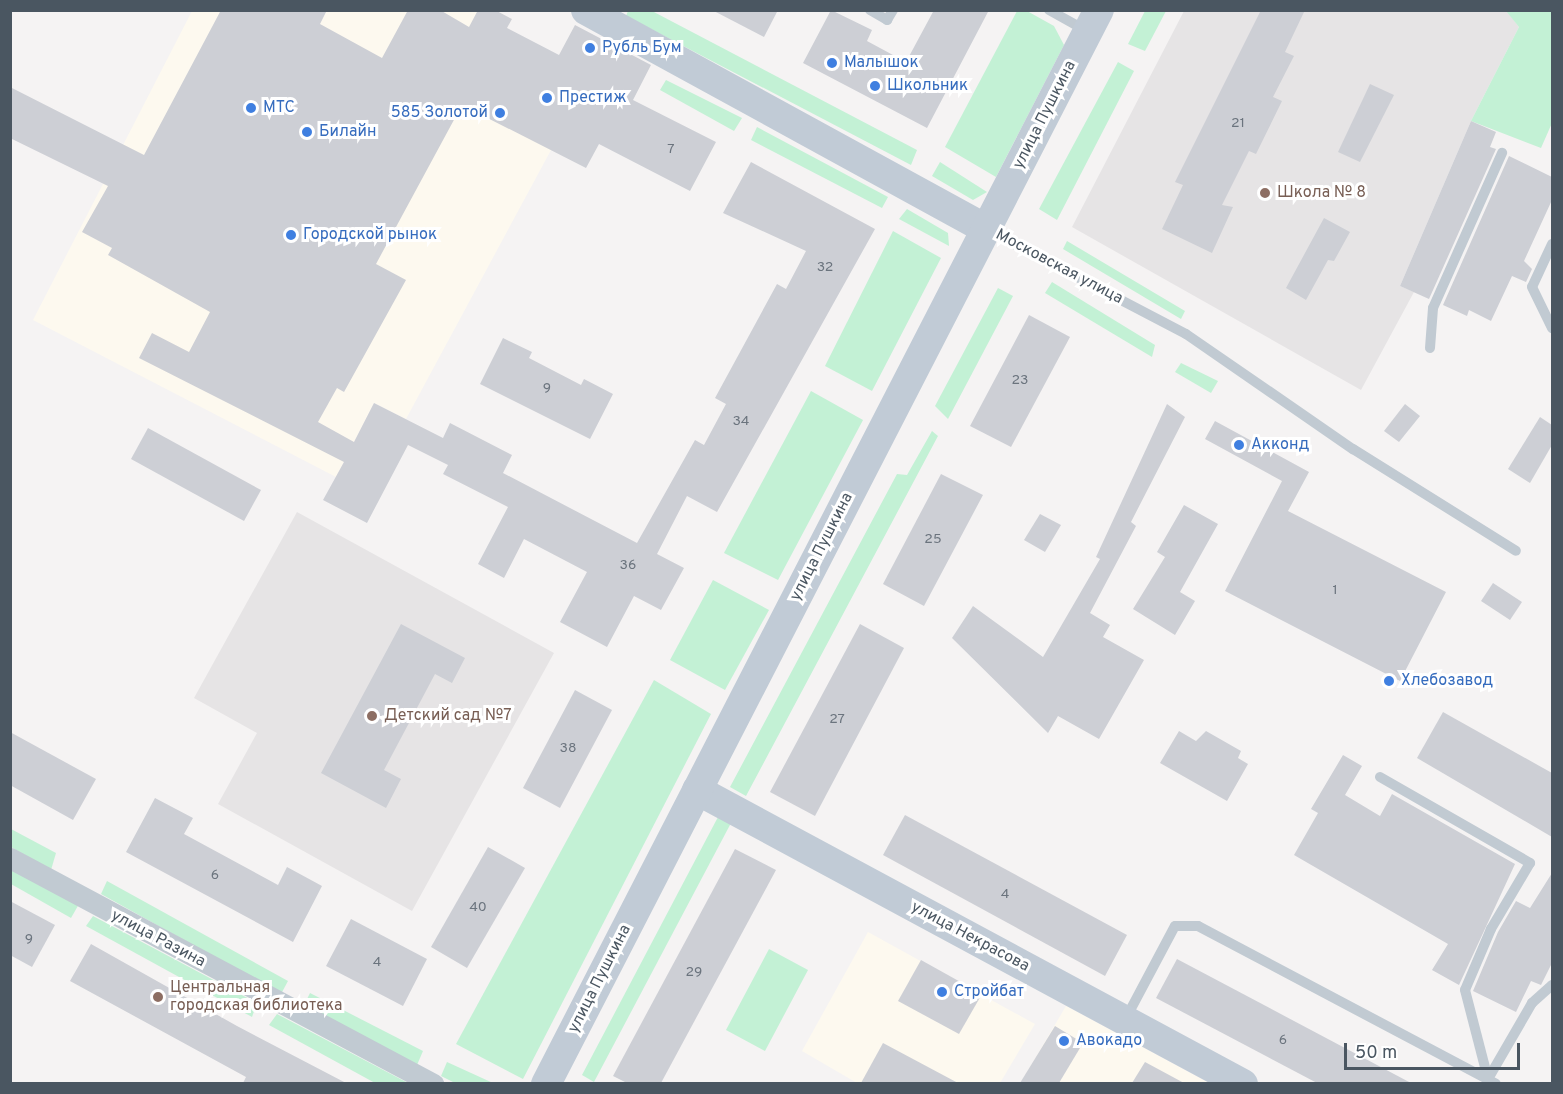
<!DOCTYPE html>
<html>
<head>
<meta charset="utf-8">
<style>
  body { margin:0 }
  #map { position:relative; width:1563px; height:1094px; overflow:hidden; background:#f5f3f3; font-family:Overpass,sans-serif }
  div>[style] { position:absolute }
  .commercial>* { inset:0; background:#fdf9ef }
  .education>* { inset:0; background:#e6e4e5 }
  .green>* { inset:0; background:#c3f1d5 }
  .building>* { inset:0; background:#cdcfd5 }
  .lane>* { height:10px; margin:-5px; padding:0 5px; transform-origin:5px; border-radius:5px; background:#c1cad2 }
  .street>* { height:21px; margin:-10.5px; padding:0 10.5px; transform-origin:10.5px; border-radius:10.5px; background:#c1cad2 }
  .secondary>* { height:30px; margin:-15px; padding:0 15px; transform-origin:15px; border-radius:15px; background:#c1cbd6 }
  .dots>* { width:16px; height:16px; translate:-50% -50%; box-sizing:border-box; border:3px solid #fff; border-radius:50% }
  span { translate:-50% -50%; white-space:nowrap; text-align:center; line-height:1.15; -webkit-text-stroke:6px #fff; paint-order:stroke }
  .number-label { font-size:14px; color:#6b747e }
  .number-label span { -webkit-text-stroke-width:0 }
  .shop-label { font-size:16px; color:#366cbe }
  .left { translate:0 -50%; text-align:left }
  .right { translate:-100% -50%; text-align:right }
  .street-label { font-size:16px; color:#4a5661 }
  .education-label { font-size:16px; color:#785e54 }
  .frame { position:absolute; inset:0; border:12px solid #4a5661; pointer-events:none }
  .scale { position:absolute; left:1344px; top:1043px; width:176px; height:27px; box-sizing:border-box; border:3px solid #4a5661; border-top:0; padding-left:8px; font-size:18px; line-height:21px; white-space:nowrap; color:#4a5661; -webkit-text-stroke:4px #fff; paint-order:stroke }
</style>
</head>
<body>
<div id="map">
  <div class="commercial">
    <i style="clip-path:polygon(495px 10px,512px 19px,502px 37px,551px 150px,406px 419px,374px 403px,336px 477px,33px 320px,192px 11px)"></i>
    <i style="clip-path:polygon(868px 932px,1035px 1024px,1000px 1083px,857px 1083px,802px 1051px)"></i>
    <i style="clip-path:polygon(1066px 1006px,1209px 1083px,1020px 1084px)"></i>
  </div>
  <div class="education">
    <i style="clip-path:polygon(1506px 10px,1519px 27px,1471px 121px,1400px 286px,1414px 292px,1361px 390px,1072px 227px,1184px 11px)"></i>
    <i style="clip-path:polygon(297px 512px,554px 653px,412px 911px,218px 804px,257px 733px,194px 698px)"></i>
  </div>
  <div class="green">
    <i style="clip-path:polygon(628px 11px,652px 11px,917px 150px,911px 165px,626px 16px)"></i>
    <i style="clip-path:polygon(1017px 11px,1027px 11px,1054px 26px,1064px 45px,996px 177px,945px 147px)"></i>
    <i style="clip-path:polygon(1145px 11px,1166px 11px,1145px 51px,1128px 44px)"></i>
    <i style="clip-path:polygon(1506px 11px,1552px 11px,1552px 123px,1541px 148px,1471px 121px,1519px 27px)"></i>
    <i style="clip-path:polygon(1118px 62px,1134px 71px,1057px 220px,1039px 209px)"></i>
    <i style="clip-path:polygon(666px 80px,742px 118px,734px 131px,660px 90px)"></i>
    <i style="clip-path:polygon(757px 127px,888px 197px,882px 208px,751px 140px)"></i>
    <i style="clip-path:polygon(940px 162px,987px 192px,973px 200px,932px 176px)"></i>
    <i style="clip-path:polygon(907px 209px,948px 233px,949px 246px,899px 219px)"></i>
    <i style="clip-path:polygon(893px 231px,941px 258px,872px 391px,825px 366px)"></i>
    <i style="clip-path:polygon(1067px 241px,1185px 311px,1181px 319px,1063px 249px)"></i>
    <i style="clip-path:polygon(1052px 282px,1155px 345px,1152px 357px,1045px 293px)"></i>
    <i style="clip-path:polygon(998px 288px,1013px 296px,948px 419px,935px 406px)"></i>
    <i style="clip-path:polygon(1181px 363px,1218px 381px,1211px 393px,1175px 372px)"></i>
    <i style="clip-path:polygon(811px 391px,863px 420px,778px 580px,724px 553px)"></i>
    <i style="clip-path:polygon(932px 431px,938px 436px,746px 796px,730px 787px,897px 474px,907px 475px)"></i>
    <i style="clip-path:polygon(713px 580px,769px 610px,725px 690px,670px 660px)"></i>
    <i style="clip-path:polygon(654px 680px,711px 714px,523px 1079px,456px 1044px)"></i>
    <i style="clip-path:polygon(718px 817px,731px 823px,594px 1082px,582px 1075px)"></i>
    <i style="clip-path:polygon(11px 829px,56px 853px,51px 870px,11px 847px)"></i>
    <i style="clip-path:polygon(10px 867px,79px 904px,71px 918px,11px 884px)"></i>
    <i style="clip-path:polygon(107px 881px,288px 981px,281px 994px,101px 894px)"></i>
    <i style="clip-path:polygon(93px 916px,257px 1003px,252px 1017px,86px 926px)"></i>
    <i style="clip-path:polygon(769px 949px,808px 970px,765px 1051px,726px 1030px)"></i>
    <i style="clip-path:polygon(310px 993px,423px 1051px,417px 1065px,303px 1007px)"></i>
    <i style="clip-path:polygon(277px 1014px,408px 1083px,375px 1083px,269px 1025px)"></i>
    <i style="clip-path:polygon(447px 1062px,493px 1083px,455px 1083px,441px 1076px)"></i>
  </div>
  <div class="building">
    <i style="clip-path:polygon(221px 10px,327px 10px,320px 24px,382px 58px,408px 10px,440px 10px,469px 27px,478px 10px,495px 10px,512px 19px,507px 28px,559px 55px,575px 25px,651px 65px,633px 100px,716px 142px,690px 191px,599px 144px,586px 168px,462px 105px,376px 264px,406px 280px,344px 392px,337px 388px,318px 422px,354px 442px,374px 403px,443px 438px,450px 423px,512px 455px,503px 473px,637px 543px,695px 440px,704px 445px,726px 404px,715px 398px,777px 284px,786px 289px,806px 251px,723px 213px,751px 162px,875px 229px,717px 512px,687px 496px,657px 554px,684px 568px,661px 610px,634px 596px,607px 647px,560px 622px,587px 572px,524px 539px,504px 578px,478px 564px,508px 507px,443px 474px,448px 465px,408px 445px,367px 523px,323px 500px,344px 462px,139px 358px,152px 333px,189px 352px,210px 312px,108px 255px,112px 248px,82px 232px,108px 186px,10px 138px,10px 87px,144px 155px)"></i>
    <i style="clip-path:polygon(712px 10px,778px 10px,764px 37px)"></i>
    <i style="clip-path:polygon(831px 10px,872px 30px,867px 41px,906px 62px,934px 10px,989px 10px,927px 128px,803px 63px)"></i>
    <i style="clip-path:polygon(1261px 10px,1305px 10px,1285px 52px,1294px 56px,1273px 97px,1282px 101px,1256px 154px,1249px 151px,1222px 205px,1233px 207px,1212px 253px,1162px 229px,1183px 185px,1175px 182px)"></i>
    <i style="clip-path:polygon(1370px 84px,1394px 95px,1360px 162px,1338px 152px)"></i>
    <i style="clip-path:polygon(1471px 121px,1496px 132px,1490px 147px,1496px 149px,1429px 299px,1400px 286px)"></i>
    <i style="clip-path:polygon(1509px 156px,1552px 177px,1552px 200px,1524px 261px,1532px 269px,1526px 282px,1512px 276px,1491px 321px,1469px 310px,1467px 316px,1443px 305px)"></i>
    <i style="clip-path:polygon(1324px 218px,1350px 232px,1334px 261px,1328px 260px,1306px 300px,1286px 288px)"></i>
    <i style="clip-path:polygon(1029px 315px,1070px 337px,1011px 447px,970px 426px)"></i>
    <i style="clip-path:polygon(503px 338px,532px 352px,529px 358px,581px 385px,584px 379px,613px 394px,590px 439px,480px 384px)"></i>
    <i style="clip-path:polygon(1167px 404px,1185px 417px,1131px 522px,1136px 526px,1090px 613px,1110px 625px,1103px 637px,1144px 660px,1099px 739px,1058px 716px,1048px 733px,952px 638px,973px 606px,1043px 657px,1100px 559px,1096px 557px)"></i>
    <i style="clip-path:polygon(1405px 404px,1420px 416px,1399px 442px,1384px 431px)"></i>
    <i style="clip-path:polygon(1540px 417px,1552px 425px,1552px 445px,1530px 483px,1508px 469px)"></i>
    <i style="clip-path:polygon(1215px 421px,1309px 472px,1288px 511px,1446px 592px,1400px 681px,1225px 591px,1282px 481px,1205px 439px)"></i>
    <i style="clip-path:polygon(148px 428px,261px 490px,244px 521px,131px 459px)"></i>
    <i style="clip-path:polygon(941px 474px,983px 495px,924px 606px,883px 584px)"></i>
    <i style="clip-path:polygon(1184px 505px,1218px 524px,1180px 592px,1195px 601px,1175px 635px,1133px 609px,1165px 557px,1157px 552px)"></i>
    <i style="clip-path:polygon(1040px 514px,1061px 525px,1045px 552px,1024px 540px)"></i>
    <i style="clip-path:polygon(1493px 583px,1522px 602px,1510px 620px,1481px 601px)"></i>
    <i style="clip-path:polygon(401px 624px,465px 658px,452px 683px,435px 674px,384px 770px,401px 779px,386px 808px,321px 773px)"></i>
    <i style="clip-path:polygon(860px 624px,904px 648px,815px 816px,770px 792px)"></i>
    <i style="clip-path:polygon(575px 690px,612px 710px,560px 808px,523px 788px)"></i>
    <i style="clip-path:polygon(1443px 712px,1552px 773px,1552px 837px,1417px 758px)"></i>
    <i style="clip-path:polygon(1179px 731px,1196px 741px,1206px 731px,1241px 751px,1238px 758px,1248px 764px,1227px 801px,1160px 763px)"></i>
    <i style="clip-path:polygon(10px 732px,96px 779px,73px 820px,10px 785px)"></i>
    <i style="clip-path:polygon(1343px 755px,1362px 766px,1345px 795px,1380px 816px,1392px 794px,1515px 864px,1459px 985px,1432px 970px,1448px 944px,1294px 855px,1318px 813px,1311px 809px)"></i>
    <i style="clip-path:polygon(155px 798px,193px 818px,184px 834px,278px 885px,287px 867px,322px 886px,293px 942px,126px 852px)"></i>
    <i style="clip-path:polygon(905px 815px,1127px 935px,1105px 976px,883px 855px)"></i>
    <i style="clip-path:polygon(488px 847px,525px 868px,467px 968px,431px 947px)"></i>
    <i style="clip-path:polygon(735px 849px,776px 870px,661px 1083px,627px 1083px,613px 1076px)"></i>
    <i style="clip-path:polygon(1552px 873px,1552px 963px,1541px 985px,1531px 981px,1516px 1012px,1473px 991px,1498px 932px,1516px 901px,1530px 908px)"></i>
    <i style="clip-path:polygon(10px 901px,55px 925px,32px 967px,10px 955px)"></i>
    <i style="clip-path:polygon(351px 919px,427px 959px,403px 1006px,326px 966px)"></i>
    <i style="clip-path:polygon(91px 944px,237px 1026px,346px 1083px,243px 1083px,246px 1077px,70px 981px)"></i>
    <i style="clip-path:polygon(1177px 959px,1411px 1083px,1317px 1083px,1156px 998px)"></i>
    <i style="clip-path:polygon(921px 960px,982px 994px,959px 1034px,898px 1001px)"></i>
    <i style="clip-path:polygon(1055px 1026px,1083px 1043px,1059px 1083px,1020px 1083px)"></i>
    <i style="clip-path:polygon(883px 1043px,958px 1083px,861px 1083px)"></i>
    <i style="clip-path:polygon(1145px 1062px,1184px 1083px,1132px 1083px)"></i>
  </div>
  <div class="lane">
    <i style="left:870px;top:10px;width:20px;rotate:30deg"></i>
    <i style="left:887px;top:20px;width:12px;rotate:-59deg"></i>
    <i style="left:1049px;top:10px;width:41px;rotate:29.1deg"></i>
    <i style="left:989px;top:231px;width:222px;rotate:27.6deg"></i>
    <i style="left:1186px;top:334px;width:203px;rotate:34.6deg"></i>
    <i style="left:1353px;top:449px;width:192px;rotate:32deg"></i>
    <i style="left:1552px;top:244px;width:47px;rotate:114.9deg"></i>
    <i style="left:1532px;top:287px;width:46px;rotate:64deg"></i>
    <i style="left:1430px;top:348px;width:40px;rotate:-85.7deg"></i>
    <i style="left:1433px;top:308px;width:170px;rotate:-66deg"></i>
    <i style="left:1380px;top:777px;width:173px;rotate:29.8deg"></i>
    <i style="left:1530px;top:863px;width:77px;rotate:120.6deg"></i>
    <i style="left:1491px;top:929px;width:66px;rotate:113.1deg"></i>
    <i style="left:1465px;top:990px;width:92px;rotate:75.5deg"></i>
    <i style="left:1126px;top:1018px;width:104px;rotate:-62deg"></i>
    <i style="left:1175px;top:926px;width:23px"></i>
    <i style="left:1198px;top:926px;width:337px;rotate:27.9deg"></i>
    <i style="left:1488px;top:1079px;width:88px;rotate:-59.9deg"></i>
    <i style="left:1532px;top:1003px;width:27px;rotate:-42deg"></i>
  </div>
  <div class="street">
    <i style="left:10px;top:858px;width:480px;rotate:28.1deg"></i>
  </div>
  <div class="secondary">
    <i style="left:586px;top:10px;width:456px;rotate:28.7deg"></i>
    <i style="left:697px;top:790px;width:620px;rotate:28.3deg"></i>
    <i style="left:546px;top:1084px;width:1208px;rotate:-62.76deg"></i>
  </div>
  <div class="dots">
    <i style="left:590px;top:48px;background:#3f7fe0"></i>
    <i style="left:832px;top:63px;background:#3f7fe0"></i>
    <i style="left:875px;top:86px;background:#3f7fe0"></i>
    <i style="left:547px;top:98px;background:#3f7fe0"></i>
    <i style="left:251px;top:108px;background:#3f7fe0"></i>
    <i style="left:500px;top:113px;background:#3f7fe0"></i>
    <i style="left:307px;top:132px;background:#3f7fe0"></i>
    <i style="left:1265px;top:193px;background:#8d6e63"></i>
    <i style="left:291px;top:235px;background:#3f7fe0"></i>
    <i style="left:1239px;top:445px;background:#3f7fe0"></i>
    <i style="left:1389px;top:681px;background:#3f7fe0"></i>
    <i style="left:372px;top:716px;background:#8d6e63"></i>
    <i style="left:942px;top:992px;background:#3f7fe0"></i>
    <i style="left:158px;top:997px;background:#8d6e63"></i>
    <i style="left:1064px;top:1041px;background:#3f7fe0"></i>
  </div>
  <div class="number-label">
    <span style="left:1238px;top:124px">21</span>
    <span style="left:671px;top:150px">7</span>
    <span style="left:825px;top:268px">32</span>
    <span style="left:1020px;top:381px">23</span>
    <span style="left:547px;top:389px">9</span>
    <span style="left:741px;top:422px">34</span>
    <span style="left:933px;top:540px">25</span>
    <span style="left:628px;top:566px">36</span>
    <span style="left:1335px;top:591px">1</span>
    <span style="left:837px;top:720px">27</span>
    <span style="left:568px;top:749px">38</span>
    <span style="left:215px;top:876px">6</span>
    <span style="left:1005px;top:895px">4</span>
    <span style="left:478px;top:908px">40</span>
    <span style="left:29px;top:940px">9</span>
    <span style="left:377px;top:963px">4</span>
    <span style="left:694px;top:973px">29</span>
    <span style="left:1283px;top:1041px">6</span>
  </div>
  <div class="shop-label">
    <span class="left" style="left:602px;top:48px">Рубль Бум</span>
    <span class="left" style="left:844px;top:63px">Малышок</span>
    <span class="left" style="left:887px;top:86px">Школьник</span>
    <span class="left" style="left:559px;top:98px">Престиж</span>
    <span class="left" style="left:263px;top:108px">МТС</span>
    <span class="right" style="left:488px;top:113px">585 Золотой</span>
    <span class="left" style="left:319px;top:132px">Билайн</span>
    <span class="left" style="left:303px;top:235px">Городской рынок</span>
    <span class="left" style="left:1251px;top:445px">Акконд</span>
    <span class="left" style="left:1401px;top:681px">Хлебозавод</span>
    <span class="left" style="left:954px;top:992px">Стройбат</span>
    <span class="left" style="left:1076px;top:1041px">Авокадо</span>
  </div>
  <div class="street-label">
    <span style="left:1045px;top:115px;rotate:-63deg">улица Пушкина</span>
    <span style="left:1059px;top:267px;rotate:28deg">Московская улица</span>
    <span style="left:822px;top:547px;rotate:-63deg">улица Пушкина</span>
    <span style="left:970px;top:937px;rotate:28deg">улица Некрасова</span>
    <span style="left:158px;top:939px;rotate:28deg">улица Разина</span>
    <span style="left:600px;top:979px;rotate:-63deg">улица Пушкина</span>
  </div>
  <div class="education-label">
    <span class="left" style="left:1277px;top:193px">Школа № 8</span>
    <span class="left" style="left:384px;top:716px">Детский сад №7</span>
    <span class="left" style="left:170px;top:997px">Центральная<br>городская библиотека</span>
  </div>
  <div class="frame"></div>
  <div class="scale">50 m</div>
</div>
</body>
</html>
